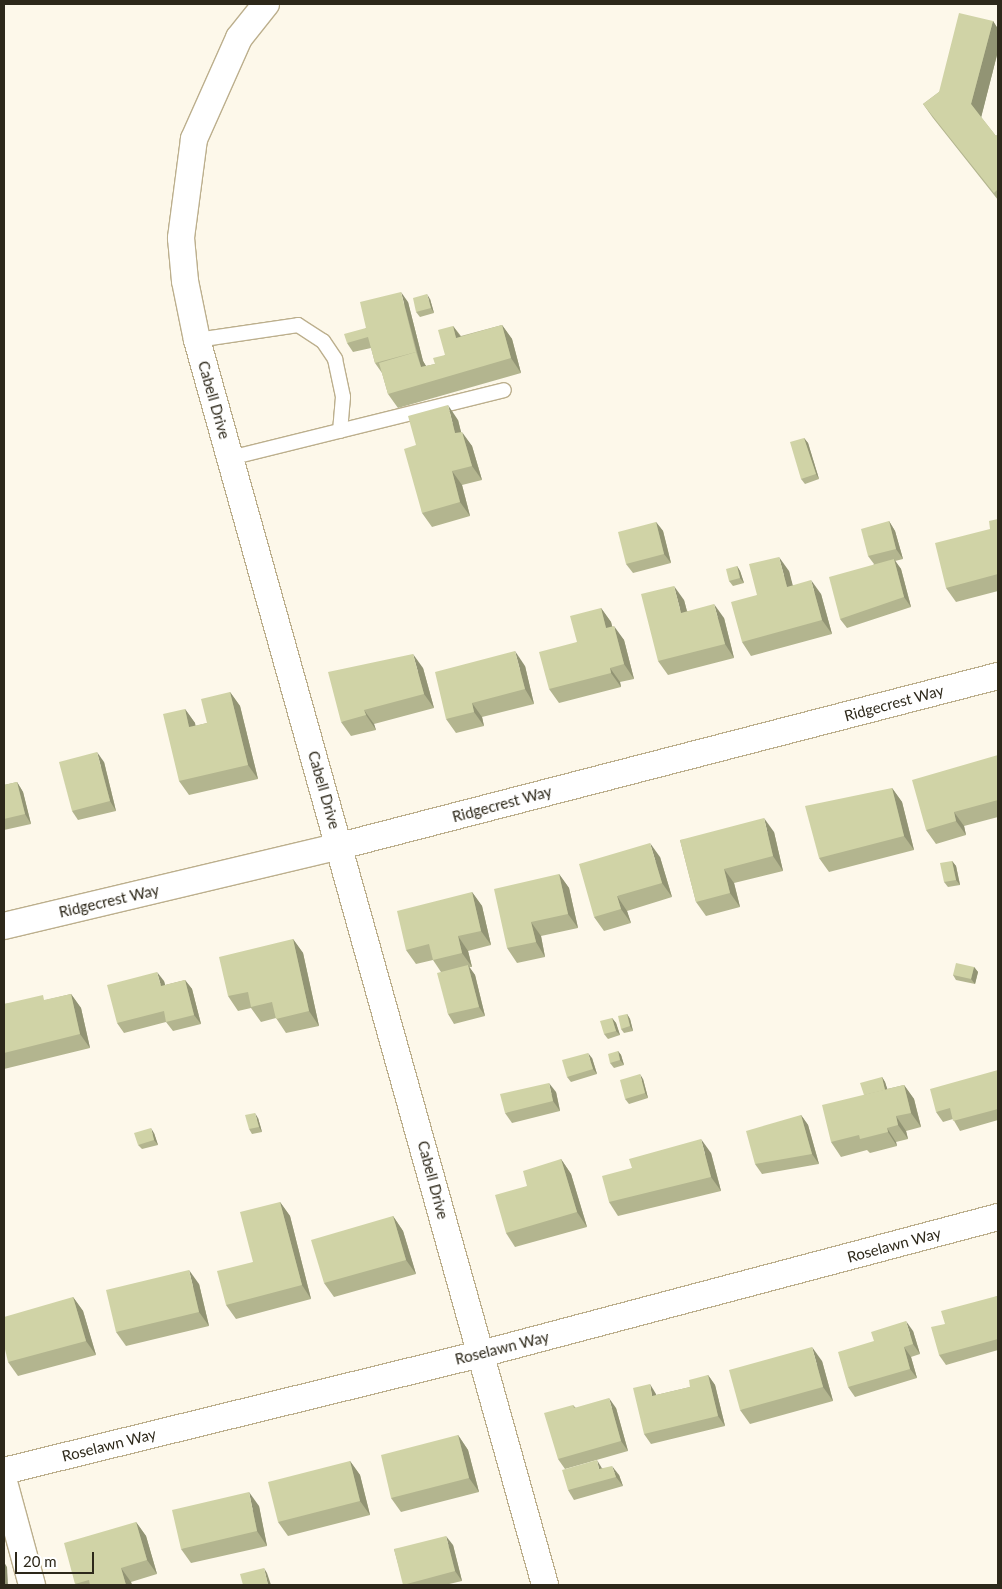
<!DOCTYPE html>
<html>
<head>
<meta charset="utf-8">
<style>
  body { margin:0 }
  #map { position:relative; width:1002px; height:1589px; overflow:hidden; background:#fdf8ea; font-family:Lato,sans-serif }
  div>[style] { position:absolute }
  .roads { filter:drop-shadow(1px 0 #bcaf8d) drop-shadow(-1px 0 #bcaf8d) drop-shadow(0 1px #bcaf8d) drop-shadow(0 -1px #bcaf8d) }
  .lane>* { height:14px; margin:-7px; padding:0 7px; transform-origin:7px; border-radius:7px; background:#fff }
  .street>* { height:26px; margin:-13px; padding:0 13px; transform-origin:13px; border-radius:13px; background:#fff }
  .wall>* { inset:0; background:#b3b58f }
  .shaded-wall>* { inset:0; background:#929474 }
  .building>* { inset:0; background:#d0d3a6 }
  span { translate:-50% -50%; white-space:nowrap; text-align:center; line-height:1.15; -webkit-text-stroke:4px #fff; paint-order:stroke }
  .street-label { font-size:15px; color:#2d281a }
  .frame { position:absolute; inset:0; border:5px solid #2d281a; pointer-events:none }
  .scale { position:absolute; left:15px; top:1552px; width:79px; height:22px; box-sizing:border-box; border:2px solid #2d281a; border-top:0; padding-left:6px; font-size:15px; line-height:18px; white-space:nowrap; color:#2d281a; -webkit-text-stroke:4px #fff; paint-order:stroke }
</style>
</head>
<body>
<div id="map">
  <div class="roads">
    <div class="lane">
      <i style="left:197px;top:340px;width:102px;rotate:-8.4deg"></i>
      <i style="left:298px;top:325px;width:30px;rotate:33deg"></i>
      <i style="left:323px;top:341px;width:22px;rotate:56deg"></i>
      <i style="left:335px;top:359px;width:39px;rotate:78deg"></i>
      <i style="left:343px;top:397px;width:34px;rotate:95deg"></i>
      <i style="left:230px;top:458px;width:282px;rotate:-13.9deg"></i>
    </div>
    <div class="street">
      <i style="left:266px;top:4px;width:43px;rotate:128.5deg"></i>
      <i style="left:239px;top:38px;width:111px;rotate:114deg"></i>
      <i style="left:194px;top:139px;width:100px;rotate:97.5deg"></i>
      <i style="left:181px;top:238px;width:43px;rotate:84.7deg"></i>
      <i style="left:185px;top:281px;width:60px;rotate:78.5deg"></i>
      <i style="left:197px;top:340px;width:1293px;rotate:74.38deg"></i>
      <i style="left:4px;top:926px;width:345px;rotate:-13.4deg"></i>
      <i style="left:340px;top:846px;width:680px;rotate:-14.49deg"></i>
      <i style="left:4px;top:1471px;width:491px;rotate:-13.8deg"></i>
      <i style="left:481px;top:1354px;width:535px;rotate:-14.84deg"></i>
      <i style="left:4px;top:1482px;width:107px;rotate:74.8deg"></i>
    </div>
  </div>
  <div class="wall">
    <i style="clip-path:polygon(993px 21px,998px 29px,998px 51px,981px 117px,996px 136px,998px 134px,998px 200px,933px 118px,923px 104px,939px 92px)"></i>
    <i style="clip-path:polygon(430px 299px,434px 313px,420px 317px,416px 312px)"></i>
    <i style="clip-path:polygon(408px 302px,423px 361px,426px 366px,435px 364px,445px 355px,453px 326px,461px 336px,502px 325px,512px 339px,521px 373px,398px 408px,388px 394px,382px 373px,375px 363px,371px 348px,353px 352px,347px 343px,366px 328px)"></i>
    <i style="clip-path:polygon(458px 420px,461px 432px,472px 446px,482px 480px,462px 485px,470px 516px,432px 527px,422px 513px,416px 445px)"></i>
    <i style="clip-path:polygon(804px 438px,808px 443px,819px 479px,805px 484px,801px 479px)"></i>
    <i style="clip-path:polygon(998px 519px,998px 591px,956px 602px,946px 588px)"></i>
    <i style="clip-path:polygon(889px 521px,895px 531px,903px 559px,895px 561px,901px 569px,911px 607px,847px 628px,840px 619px,874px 564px,868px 556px)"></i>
    <i style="clip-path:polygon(656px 522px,663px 531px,671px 563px,633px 573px,626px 564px)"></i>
    <i style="clip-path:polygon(737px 566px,740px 571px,744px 583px,733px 586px,729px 581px)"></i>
    <i style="clip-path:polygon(789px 571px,792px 585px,821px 594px,832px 634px,751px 656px,742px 642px,757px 595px)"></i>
    <i style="clip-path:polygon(684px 600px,687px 611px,724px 618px,734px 658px,668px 675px,658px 661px)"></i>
    <i style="clip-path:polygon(601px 608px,611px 622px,612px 626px,624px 640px,634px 679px,620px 682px,621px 687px,559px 703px,549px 689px,577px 642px)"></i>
    <i style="clip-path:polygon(525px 666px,534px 704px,482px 717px,484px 726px,456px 733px,446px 719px)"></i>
    <i style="clip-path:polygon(423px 668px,434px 708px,374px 724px,376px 730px,351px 736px,341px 722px)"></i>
    <i style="clip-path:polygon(230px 692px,240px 706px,258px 779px,189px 795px,179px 781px,185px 709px,195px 723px,195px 726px,207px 723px)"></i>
    <i style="clip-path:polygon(998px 755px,998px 817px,964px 826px,966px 835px,936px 844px,926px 830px)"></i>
    <i style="clip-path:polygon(104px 762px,116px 811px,78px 820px,72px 811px)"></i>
    <i style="clip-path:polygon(17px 782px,23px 792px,31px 824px,4px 830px,4px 785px)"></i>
    <i style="clip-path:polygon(892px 788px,902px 802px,914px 850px,829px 872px,819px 858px)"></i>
    <i style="clip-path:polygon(774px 832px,783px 871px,734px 883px,740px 907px,706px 916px,696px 902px,680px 840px)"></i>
    <i style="clip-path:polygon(660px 857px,672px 897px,627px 911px,631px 923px,604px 931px,594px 917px)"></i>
    <i style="clip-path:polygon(952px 861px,956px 866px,960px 885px,948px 887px,944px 882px)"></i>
    <i style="clip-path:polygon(559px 874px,569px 888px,578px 928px,541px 936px,545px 957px,517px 963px,507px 948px)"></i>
    <i style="clip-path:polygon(472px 892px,482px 906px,491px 945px,468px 951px,472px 967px,469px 967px,475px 975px,485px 1016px,454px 1024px,448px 1014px,441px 972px,433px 960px,416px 964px,406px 950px)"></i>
    <i style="clip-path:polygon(293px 939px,303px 953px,319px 1026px,286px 1033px,276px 1018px,261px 1022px,251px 1008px,238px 1011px,228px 996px)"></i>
    <i style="clip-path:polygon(974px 967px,978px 972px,975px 984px,956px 980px,953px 975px)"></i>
    <i style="clip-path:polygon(185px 980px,192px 989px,201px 1024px,173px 1031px,166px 1022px,124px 1033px,117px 1023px,164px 981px,165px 985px)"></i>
    <i style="clip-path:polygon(71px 994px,81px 1008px,90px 1048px,4px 1069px,4px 1004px,46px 1000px)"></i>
    <i style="clip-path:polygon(627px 1014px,630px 1019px,633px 1031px,624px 1033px,621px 1029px)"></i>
    <i style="clip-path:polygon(612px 1018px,616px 1023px,620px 1035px,608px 1039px,604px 1034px)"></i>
    <i style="clip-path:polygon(618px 1051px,621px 1055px,624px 1065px,614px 1068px,610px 1063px)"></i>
    <i style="clip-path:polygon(592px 1058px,597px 1074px,571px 1082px,567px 1077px)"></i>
    <i style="clip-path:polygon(998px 1070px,998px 1120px,960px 1131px,953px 1119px,943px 1122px,936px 1112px)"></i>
    <i style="clip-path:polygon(882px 1077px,885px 1082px,887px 1089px,904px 1085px,914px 1099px,921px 1127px,906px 1131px,908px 1139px,896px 1142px,897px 1146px,870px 1153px,867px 1150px,841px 1157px,831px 1142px,864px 1095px)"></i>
    <i style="clip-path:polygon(643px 1079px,648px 1098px,629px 1104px,625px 1099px)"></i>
    <i style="clip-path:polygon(556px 1092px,560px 1111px,512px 1123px,505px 1113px)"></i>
    <i style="clip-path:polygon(801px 1115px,808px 1125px,819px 1164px,762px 1174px,755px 1164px)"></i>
    <i style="clip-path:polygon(258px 1118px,262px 1132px,252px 1134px,249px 1129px)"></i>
    <i style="clip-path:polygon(154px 1133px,158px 1145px,142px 1149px,138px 1145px)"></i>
    <i style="clip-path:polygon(711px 1153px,721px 1191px,618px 1216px,609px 1202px,632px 1168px)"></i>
    <i style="clip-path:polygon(561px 1159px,571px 1174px,587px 1227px,515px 1247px,506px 1233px,527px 1186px)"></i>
    <i style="clip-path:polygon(280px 1202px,290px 1216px,311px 1299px,236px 1319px,226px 1305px,253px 1262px)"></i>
    <i style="clip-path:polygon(393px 1216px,403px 1231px,416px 1274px,334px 1297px,324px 1283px)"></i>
    <i style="clip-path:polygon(199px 1284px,209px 1326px,126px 1346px,116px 1332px)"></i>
    <i style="clip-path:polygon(997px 1296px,998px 1298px,998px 1350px,946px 1365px,939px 1355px,945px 1324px)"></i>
    <i style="clip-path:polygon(73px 1297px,83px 1311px,96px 1355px,18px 1376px,8px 1362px)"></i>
    <i style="clip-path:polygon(913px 1331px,920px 1354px,911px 1357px,917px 1378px,855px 1397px,848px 1387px)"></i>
    <i style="clip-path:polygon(822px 1361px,833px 1401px,750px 1424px,740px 1410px)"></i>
    <i style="clip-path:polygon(708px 1375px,715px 1385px,725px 1426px,651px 1444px,644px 1434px,656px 1395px,690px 1387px)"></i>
    <i style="clip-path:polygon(573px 1405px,576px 1408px,616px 1408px,628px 1451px,565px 1469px,558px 1459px)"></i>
    <i style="clip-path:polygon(458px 1435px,468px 1450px,479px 1492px,401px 1512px,391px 1498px)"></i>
    <i style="clip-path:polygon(350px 1461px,360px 1475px,370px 1515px,288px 1536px,278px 1522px)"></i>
    <i style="clip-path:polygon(602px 1468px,619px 1475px,623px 1486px,574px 1500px,568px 1490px)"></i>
    <i style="clip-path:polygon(259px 1506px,267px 1546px,191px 1563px,181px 1549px)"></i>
    <i style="clip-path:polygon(136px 1522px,146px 1536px,157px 1574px,131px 1582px,132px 1585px,76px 1585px,75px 1584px)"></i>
    <i style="clip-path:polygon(453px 1545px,462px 1581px,445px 1585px,404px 1585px,394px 1549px)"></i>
  </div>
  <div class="shaded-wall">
    <i style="clip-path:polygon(993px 21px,998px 29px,998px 51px,981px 118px,971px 104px)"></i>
    <i style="clip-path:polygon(401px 292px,408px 302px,423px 361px,426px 366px,421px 367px)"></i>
    <i style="clip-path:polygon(427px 294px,430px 299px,434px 313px,431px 308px)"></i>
    <i style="clip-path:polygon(502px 325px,512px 339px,521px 373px,511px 358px)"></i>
    <i style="clip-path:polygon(453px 326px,463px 340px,456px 338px)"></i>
    <i style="clip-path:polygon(448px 405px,458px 420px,465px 448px,455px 433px)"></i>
    <i style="clip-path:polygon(462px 432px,472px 446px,482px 480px,472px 466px)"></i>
    <i style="clip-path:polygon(804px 438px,808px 443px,819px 479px,816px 474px)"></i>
    <i style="clip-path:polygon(452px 471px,462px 485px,470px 516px,460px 502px)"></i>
    <i style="clip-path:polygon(889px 521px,895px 531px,903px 559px,896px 549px)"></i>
    <i style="clip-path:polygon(656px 522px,663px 531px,671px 563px,664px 554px)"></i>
    <i style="clip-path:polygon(779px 557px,789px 571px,797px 601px,787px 587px)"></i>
    <i style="clip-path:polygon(894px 559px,901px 569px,911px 607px,904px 597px)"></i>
    <i style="clip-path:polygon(737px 566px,740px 571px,744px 583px,740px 578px)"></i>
    <i style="clip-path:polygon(811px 580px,821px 594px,832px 634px,822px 620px)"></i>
    <i style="clip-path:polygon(674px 586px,684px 600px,691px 627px,681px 613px)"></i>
    <i style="clip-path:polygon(714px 604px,724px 618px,734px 658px,725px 644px)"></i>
    <i style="clip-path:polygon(601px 608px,611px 622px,616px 642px,606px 628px)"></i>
    <i style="clip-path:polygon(614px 626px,624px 640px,634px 679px,624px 664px)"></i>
    <i style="clip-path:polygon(515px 651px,525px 666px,534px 704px,525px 689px)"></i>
    <i style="clip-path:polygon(413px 654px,423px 668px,434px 708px,424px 694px)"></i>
    <i style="clip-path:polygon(610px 668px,620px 682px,621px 687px,611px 673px)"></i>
    <i style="clip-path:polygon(230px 692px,240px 706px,258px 779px,248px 765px)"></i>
    <i style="clip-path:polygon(472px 703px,482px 717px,484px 726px,474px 712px)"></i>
    <i style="clip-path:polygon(185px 709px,195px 723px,199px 741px,189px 727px)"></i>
    <i style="clip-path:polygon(364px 710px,374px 724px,376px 730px,366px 715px)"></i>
    <i style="clip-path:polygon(97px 752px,104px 762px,116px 811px,110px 801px)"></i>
    <i style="clip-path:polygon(17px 782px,23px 792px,31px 824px,25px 814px)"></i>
    <i style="clip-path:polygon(892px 788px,902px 802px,914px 850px,904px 836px)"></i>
    <i style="clip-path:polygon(954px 812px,964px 826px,966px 835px,956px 821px)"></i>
    <i style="clip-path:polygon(764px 818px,774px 832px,783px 871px,773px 856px)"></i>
    <i style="clip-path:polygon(650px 843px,660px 857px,672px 897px,662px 883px)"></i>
    <i style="clip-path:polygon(952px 861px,956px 866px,960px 885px,956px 880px)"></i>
    <i style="clip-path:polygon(724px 869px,734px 883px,740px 907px,730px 893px)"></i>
    <i style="clip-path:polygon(559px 874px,569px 888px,578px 928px,568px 914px)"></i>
    <i style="clip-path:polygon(472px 892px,482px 906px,491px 945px,481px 931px)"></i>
    <i style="clip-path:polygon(617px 896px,627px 911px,631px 923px,621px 909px)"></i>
    <i style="clip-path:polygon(531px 922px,541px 936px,545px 957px,536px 942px)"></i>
    <i style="clip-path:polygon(458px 936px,468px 951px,472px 967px,462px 953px)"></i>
    <i style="clip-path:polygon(293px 939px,303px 953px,319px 1026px,309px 1011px)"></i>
    <i style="clip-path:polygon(468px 965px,475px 975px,485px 1016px,479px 1007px)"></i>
    <i style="clip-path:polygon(974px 967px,978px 972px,975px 984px,971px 979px)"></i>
    <i style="clip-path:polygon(157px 972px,164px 981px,168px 996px,161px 986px)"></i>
    <i style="clip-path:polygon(185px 980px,192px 989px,201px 1024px,194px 1015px)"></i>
    <i style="clip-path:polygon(71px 994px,81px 1008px,90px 1048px,80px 1034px)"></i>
    <i style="clip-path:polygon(627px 1014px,630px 1019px,633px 1031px,630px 1026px)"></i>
    <i style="clip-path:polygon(612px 1018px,616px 1023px,620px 1035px,616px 1031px)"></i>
    <i style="clip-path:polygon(618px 1051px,621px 1055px,624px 1065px,620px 1060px)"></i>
    <i style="clip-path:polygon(588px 1053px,592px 1058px,597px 1074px,593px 1069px)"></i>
    <i style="clip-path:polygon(640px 1074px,643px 1079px,648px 1098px,645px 1093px)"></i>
    <i style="clip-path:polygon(882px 1077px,885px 1082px,889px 1094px,885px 1090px)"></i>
    <i style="clip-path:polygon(549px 1083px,556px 1092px,560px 1111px,553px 1101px)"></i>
    <i style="clip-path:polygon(904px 1085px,914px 1099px,921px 1127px,911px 1113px)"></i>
    <i style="clip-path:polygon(255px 1113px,258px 1118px,262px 1132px,259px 1127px)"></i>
    <i style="clip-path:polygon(801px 1115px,808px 1125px,819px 1164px,812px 1154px)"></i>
    <i style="clip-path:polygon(896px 1116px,906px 1131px,908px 1139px,898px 1125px)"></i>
    <i style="clip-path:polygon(151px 1128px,154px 1133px,158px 1145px,154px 1140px)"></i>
    <i style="clip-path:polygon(887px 1128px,896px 1142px,897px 1146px,888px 1132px)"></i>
    <i style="clip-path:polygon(701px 1139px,711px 1153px,721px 1191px,711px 1177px)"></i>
    <i style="clip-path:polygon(561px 1159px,571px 1174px,587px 1227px,577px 1212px)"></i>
    <i style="clip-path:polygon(280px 1202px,290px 1216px,311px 1299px,302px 1285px)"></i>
    <i style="clip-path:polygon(393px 1216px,403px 1231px,416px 1274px,406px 1260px)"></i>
    <i style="clip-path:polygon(189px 1270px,199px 1284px,209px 1326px,199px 1312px)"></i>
    <i style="clip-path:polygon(73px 1297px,83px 1311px,96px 1355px,86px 1341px)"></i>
    <i style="clip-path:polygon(906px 1321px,913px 1331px,920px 1354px,913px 1344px)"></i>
    <i style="clip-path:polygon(812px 1347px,822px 1361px,833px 1401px,823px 1387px)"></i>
    <i style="clip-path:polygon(904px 1347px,911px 1357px,917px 1378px,910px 1369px)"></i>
    <i style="clip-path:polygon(708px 1375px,715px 1385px,725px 1426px,718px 1416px)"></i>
    <i style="clip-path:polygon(650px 1384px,656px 1394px,659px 1405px,652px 1396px)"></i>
    <i style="clip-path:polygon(609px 1398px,616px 1408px,628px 1451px,621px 1441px)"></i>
    <i style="clip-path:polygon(458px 1435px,468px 1450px,479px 1492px,469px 1478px)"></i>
    <i style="clip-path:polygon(597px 1460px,603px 1470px,599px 1469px)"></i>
    <i style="clip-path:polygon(350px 1461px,360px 1475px,370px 1515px,360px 1501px)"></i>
    <i style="clip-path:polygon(612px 1466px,619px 1475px,623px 1486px,616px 1477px)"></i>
    <i style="clip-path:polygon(249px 1492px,259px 1506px,267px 1546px,257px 1531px)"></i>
    <i style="clip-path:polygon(136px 1522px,146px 1536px,157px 1574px,147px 1560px)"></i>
    <i style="clip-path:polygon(446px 1536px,453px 1545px,462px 1581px,455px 1571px)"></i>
    <i style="clip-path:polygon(4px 1562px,7px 1567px,8px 1585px,4px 1585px)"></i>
    <i style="clip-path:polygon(121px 1568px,131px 1582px,132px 1585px,126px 1585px)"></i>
    <i style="clip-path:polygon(264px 1568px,267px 1573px,271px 1585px,268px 1585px)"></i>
  </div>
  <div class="building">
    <i style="clip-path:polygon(959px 13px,993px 21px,971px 104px,996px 136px,998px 134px,998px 189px,994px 193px,923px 104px,939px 92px)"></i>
    <i style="clip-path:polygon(401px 292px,416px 352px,375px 363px,368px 337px,347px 343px,344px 334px,366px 328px,360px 302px)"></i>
    <i style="clip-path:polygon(427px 294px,431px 308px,416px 312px,413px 298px)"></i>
    <i style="clip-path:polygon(502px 325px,511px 358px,388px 394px,379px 363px,416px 352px,421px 367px,435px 364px,433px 358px,445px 355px,438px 330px,453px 326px,456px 338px)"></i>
    <i style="clip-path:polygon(448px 405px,455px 433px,462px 432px,472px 466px,452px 471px,460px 502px,422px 513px,404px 449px,416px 445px,408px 416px)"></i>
    <i style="clip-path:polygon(804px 438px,816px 474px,801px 479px,790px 442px)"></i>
    <i style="clip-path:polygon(998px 519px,998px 574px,946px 588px,935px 543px,990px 529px,989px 521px)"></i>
    <i style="clip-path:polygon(889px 521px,896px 549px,868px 556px,861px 529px)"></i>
    <i style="clip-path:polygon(656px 522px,664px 554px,626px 564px,618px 532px)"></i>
    <i style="clip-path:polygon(779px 557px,787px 587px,811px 580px,822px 620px,742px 642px,731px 602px,757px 595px,749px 564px)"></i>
    <i style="clip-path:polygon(894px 559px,904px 597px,840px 619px,829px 577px)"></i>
    <i style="clip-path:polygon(737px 566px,740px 578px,729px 581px,726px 569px)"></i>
    <i style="clip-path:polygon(674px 586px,681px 613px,714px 604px,725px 644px,658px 661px,641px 594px)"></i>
    <i style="clip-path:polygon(601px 608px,606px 628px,614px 626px,624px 664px,610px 668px,611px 673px,549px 689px,539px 652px,577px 642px,570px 616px)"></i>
    <i style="clip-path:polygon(515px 651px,525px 689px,472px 703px,474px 712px,446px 719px,435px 672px)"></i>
    <i style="clip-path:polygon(413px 654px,424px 694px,364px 710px,366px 715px,341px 722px,328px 672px)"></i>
    <i style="clip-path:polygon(230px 692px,248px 765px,179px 781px,163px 714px,185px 709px,189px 727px,207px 723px,201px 699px)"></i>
    <i style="clip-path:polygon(97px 752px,110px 801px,72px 811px,59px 762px)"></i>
    <i style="clip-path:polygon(998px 755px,998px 800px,954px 812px,956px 821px,926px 830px,912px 780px)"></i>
    <i style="clip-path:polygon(17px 782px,25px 814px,4px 819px,4px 785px)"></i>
    <i style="clip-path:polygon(892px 788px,904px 836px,819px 858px,805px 806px)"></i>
    <i style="clip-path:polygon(764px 818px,773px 856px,724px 869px,730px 893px,696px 902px,680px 840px)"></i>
    <i style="clip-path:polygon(650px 843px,662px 883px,617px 896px,621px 909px,594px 917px,579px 864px)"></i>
    <i style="clip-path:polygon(952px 861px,956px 880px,944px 882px,940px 863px)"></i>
    <i style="clip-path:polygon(559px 874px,568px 914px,531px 922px,536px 942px,507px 948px,494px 889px)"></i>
    <i style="clip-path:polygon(472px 892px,481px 931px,458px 936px,462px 953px,433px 960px,429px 944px,406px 950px,397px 911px)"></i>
    <i style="clip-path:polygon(293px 939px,309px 1011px,276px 1019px,272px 1002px,251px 1007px,248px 992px,228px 996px,219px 957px)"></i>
    <i style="clip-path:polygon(956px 963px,974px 967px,971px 979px,953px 975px)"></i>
    <i style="clip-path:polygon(468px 965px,479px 1007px,448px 1014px,437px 973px)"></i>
    <i style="clip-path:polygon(157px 972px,161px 986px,185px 980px,194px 1015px,166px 1022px,164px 1011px,117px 1023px,107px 985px)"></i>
    <i style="clip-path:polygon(71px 994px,80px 1034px,4px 1053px,4px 1004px,43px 995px,44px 1000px)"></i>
    <i style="clip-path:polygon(627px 1014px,630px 1026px,621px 1029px,618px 1016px)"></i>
    <i style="clip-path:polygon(612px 1018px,616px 1031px,604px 1034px,600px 1021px)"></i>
    <i style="clip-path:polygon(618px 1051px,620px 1060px,610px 1063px,608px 1054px)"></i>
    <i style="clip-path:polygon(588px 1053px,593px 1069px,567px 1077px,562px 1060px)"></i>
    <i style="clip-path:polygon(998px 1070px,998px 1109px,953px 1121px,950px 1108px,936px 1112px,930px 1089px)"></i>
    <i style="clip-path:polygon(640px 1074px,645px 1093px,625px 1099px,620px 1080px)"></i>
    <i style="clip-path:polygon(882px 1077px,885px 1090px,864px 1095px,860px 1083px)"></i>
    <i style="clip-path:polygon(549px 1083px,553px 1101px,505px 1113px,500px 1094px)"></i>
    <i style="clip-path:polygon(904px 1085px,911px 1113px,896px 1116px,898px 1125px,887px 1128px,888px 1132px,860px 1139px,859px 1135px,831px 1142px,822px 1105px)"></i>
    <i style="clip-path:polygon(255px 1113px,259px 1127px,249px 1129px,245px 1115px)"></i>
    <i style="clip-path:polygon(801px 1115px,812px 1154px,755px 1164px,746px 1131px)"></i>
    <i style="clip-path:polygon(151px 1128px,154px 1140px,138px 1145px,134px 1133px)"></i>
    <i style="clip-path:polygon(701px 1139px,711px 1177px,609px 1202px,602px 1176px,632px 1168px,629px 1159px)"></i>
    <i style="clip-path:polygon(561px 1159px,577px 1212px,506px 1233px,495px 1195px,527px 1186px,523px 1171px)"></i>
    <i style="clip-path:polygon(280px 1202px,302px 1285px,226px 1305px,217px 1271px,253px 1262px,240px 1212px)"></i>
    <i style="clip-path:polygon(393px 1216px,406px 1260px,324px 1283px,311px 1240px)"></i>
    <i style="clip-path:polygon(189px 1270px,199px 1312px,116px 1332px,106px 1290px)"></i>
    <i style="clip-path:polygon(997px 1296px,998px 1302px,998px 1339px,939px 1355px,931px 1327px,945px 1324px,941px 1311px)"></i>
    <i style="clip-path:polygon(73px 1297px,86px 1341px,8px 1362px,4px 1345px,4px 1317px)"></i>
    <i style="clip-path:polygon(906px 1321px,913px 1344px,904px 1347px,910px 1369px,848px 1387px,838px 1352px,874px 1341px,871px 1332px)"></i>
    <i style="clip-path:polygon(812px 1347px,823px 1387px,740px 1410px,729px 1370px)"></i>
    <i style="clip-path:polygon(708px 1375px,718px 1416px,644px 1434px,633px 1388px,650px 1384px,652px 1396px,690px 1387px,689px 1380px)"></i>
    <i style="clip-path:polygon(609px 1398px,621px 1441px,558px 1459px,544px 1413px,573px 1405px,574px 1408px)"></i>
    <i style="clip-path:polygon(458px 1435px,469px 1478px,391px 1498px,381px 1455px)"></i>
    <i style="clip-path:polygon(597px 1460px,599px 1469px,612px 1466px,616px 1477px,568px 1490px,562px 1470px)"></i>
    <i style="clip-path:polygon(350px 1461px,360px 1501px,278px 1522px,268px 1482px)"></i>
    <i style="clip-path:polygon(249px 1492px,257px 1531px,181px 1549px,172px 1510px)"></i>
    <i style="clip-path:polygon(136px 1522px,147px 1560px,121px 1568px,126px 1585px,90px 1585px,89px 1580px,75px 1584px,64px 1543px)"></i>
    <i style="clip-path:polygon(446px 1536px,455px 1571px,403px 1585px,394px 1549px)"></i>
    <i style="clip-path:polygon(264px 1568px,268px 1585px,243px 1585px,240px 1574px)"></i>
  </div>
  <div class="street-label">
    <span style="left:214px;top:400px;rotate:74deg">Cabell Drive</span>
    <span style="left:894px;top:703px;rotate:-15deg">Ridgecrest Way</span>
    <span style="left:324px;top:790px;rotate:74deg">Cabell Drive</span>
    <span style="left:502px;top:804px;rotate:-15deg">Ridgecrest Way</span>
    <span style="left:109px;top:901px;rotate:-13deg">Ridgecrest Way</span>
    <span style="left:433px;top:1180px;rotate:75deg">Cabell Drive</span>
    <span style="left:894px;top:1245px;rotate:-15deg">Roselawn Way</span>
    <span style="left:502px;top:1348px;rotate:-14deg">Roselawn Way</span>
    <span style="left:109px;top:1445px;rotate:-14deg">Roselawn Way</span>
  </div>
  <div class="frame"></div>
  <div class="scale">20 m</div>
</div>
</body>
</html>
